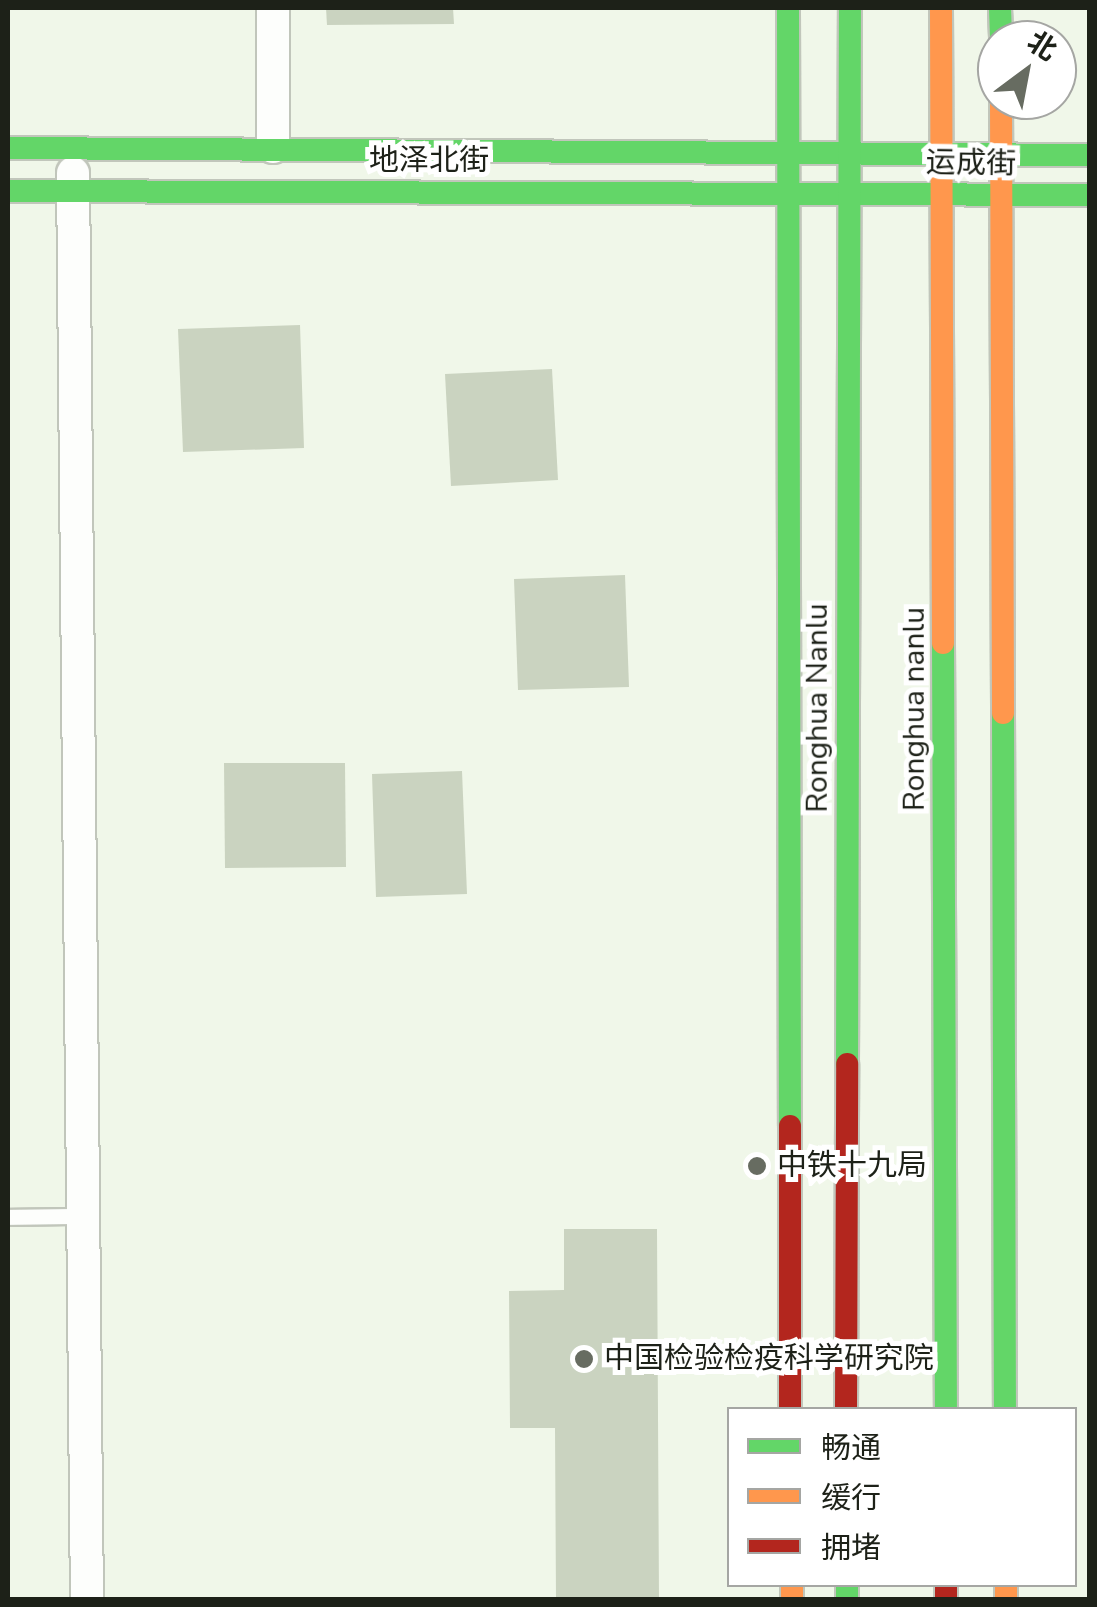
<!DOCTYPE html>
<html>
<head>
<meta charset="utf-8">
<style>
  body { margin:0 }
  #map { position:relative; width:1097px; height:1607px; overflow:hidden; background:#f0f7e9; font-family:"Nunito Sans","Noto Sans SC",sans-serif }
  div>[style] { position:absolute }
  .building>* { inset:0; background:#cad3c0 }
  .roads { filter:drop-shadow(2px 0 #c1c6bb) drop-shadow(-2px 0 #c1c6bb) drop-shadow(0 2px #c1c6bb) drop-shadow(0 -2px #c1c6bb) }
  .lane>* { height:15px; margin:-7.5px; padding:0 7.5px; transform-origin:7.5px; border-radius:7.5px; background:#fdfefc }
  .street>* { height:32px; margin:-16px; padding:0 16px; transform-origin:16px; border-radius:16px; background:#fdfefc }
  .fast>* { height:22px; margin:-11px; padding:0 11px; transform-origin:11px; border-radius:11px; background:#63d668 }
  .slow>* { height:22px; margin:-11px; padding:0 11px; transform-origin:11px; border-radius:11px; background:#ff974d }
  .jam>* { height:22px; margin:-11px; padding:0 11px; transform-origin:11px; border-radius:11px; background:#b3261e }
  .dots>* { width:28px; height:28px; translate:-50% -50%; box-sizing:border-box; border:5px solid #fff; border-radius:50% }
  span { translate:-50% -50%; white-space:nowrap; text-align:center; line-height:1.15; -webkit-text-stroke:10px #fff; paint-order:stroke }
  .street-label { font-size:30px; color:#1d2118 }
  .poi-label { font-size:30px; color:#1d2118 }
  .left { translate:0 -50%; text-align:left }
  .frame { position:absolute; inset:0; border:10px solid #1d2118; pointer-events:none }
  .legend { position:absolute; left:727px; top:1407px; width:350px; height:180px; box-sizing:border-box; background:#fff; border:2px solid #a5a6a3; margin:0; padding:12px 18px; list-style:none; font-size:30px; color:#1d2118 }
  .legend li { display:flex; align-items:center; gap:20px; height:50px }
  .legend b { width:50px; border:2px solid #a5a6a3 }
  .north { position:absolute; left:977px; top:20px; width:100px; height:100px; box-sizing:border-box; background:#fff; border:2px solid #a5a6a3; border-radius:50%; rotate:32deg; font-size:28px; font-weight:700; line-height:40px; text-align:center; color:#1d2118 }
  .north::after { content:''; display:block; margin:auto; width:35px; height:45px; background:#676c61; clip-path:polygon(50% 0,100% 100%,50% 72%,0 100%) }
</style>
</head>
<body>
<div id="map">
  <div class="building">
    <i style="clip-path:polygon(326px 8px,453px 8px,454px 24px,327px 25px)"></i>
    <i style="clip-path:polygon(300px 325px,304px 448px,183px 452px,178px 329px)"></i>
    <i style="clip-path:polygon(552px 369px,558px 480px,451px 486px,445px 374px)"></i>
    <i style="clip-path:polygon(625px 575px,629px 687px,518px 690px,514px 579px)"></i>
    <i style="clip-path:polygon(224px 763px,345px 763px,346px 867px,225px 868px)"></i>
    <i style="clip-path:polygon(462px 771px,467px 894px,376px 897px,372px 774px)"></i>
    <i style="clip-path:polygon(564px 1229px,657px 1229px,659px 1600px,556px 1600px,555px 1428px,510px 1428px,509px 1291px,564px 1290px)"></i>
  </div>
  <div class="roads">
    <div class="lane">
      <i style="left:8px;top:1217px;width:75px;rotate:-0.8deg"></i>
    </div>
    <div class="street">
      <i style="left:273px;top:8px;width:139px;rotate:90deg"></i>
      <i style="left:73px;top:173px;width:1427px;rotate:89.44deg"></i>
    </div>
    <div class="fast">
      <i style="left:788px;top:8px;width:1118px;rotate:89.9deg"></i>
      <i style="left:1000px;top:8px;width:32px;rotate:88deg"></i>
      <i style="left:8px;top:148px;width:1082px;rotate:0.37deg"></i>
      <i style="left:8px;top:191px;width:1082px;rotate:0.21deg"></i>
      <i style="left:943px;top:643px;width:767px;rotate:89.78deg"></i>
      <i style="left:1003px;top:713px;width:697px;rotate:89.84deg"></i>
      <i style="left:847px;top:1064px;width:1056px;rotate:-89.84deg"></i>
      <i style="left:847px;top:1584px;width:16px;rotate:90deg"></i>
    </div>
    <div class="slow">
      <i style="left:941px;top:8px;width:635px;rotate:89.82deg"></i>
      <i style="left:1001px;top:100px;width:613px;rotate:89.81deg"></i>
      <i style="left:792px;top:1584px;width:16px;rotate:90deg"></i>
      <i style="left:1006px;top:1584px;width:16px;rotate:90deg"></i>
    </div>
    <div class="jam">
      <i style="left:790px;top:1126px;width:284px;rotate:90deg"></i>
      <i style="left:846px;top:1410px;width:346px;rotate:-89.8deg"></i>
      <i style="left:946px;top:1584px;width:16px;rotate:90deg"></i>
    </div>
  </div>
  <div class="dots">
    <i style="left:757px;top:1166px;background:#676c61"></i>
    <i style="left:584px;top:1359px;background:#676c61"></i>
  </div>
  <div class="street-label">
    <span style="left:429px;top:161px">地泽北街</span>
    <span style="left:971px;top:164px;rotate:1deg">运成街</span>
    <span style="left:818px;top:708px;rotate:-90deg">Ronghua Nanlu</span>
    <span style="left:915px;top:709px;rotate:-90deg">Ronghua nanlu</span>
  </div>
  <div class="poi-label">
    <span class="left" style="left:777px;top:1166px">中铁十九局</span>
    <span class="left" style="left:604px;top:1359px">中国检验检疫科学研究院</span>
  </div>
  <div class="frame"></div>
  <ul class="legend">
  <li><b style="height:12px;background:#63d668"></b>畅通</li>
  <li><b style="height:12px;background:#ff974d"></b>缓行</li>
  <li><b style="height:12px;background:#b3261e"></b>拥堵</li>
  </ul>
  <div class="north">北</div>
</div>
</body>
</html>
